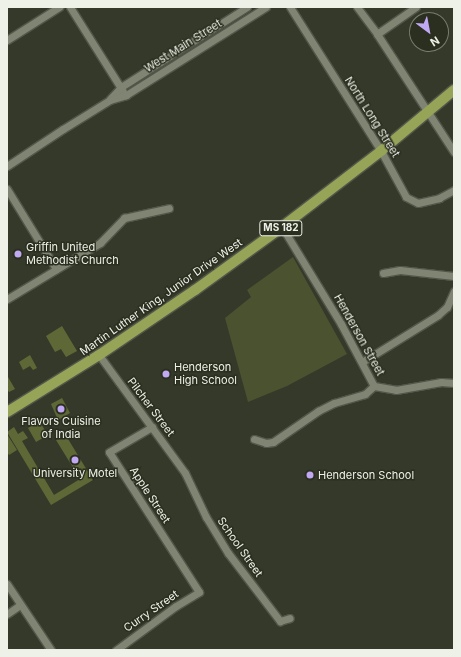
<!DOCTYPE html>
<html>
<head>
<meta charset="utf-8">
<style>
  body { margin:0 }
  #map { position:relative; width:461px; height:657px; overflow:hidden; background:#35392a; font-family:Inter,sans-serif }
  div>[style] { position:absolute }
  .green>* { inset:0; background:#4a5230 }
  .building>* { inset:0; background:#5d6836 }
  .roads { filter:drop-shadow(1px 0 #535649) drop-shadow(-1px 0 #535649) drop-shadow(0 1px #535649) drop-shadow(0 -1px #535649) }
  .minor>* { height:7px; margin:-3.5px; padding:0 3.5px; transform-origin:3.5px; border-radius:3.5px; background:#7f8473 }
  .primary>* { height:10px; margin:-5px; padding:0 5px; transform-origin:5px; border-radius:5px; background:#95a457 }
  .dots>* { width:11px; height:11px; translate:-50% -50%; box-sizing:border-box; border:2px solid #2b2f20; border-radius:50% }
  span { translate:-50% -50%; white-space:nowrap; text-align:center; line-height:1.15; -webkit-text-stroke:3px #2b2f20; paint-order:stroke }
  .shield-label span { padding:1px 3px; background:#2b2f20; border:1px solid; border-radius:3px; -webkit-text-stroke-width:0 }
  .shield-label { font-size:10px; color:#eef1e7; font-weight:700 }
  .street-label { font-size:11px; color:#eef1e7 }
  .poi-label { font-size:11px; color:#eef1e7 }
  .left { translate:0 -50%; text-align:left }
  .frame { position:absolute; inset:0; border:8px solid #eef1e7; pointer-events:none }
  .north { position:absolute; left:409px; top:12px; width:40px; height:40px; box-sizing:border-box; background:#2b2f20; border:1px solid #797d70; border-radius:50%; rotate:148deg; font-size:11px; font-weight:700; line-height:16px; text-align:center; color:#eef1e7 }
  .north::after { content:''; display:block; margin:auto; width:14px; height:18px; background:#c1a8f3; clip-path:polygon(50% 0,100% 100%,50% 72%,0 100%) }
</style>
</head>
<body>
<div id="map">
  <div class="green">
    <i style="clip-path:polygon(293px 257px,347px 354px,287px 386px,248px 402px,225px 318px,251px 297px,247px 290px)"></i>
  </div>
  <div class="building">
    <i style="clip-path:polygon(62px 326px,77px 351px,66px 357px,61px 349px,55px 352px,46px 336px)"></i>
    <i style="clip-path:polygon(30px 355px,37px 368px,33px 370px,30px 366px,23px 370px,19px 362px)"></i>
    <i style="clip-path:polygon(8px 377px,15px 389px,9px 392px,7px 389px)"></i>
    <i style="clip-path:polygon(62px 398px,70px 413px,58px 420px,51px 404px)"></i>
    <i style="clip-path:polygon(39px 421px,48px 435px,36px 442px,28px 428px)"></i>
    <i style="clip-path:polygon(14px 427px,18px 434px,23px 431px,28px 438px,22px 441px,54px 495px,80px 479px,56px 440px,65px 434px,93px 480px,51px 505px,7px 432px)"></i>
    <i style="clip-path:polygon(7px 434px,17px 450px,9px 455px,7px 452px)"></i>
  </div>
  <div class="roads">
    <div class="minor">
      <i style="left:70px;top:7px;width:99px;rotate:57.8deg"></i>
      <i style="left:290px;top:7px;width:170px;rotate:57.7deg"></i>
      <i style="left:381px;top:151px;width:52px;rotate:61.5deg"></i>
      <i style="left:406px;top:197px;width:13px;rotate:27deg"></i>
      <i style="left:418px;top:203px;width:22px;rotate:-13deg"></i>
      <i style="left:439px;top:198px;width:17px;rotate:-28deg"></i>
      <i style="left:357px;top:7px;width:34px;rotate:53deg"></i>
      <i style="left:377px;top:34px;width:141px;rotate:56.9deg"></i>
      <i style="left:377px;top:34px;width:47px;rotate:-34.7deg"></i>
      <i style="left:7px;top:40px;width:62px;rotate:-32.4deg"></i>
      <i style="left:110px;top:99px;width:16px;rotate:-47deg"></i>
      <i style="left:121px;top:87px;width:149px;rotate:-32.4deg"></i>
      <i style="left:7px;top:166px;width:67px;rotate:-33.5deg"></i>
      <i style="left:63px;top:129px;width:55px;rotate:-31.7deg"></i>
      <i style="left:110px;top:100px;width:17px;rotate:-17deg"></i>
      <i style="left:126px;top:95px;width:165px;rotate:-32.2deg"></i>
      <i style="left:7px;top:189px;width:94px;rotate:58.5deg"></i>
      <i style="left:282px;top:227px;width:114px;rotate:58.7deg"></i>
      <i style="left:341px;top:324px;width:70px;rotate:62deg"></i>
      <i style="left:374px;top:386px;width:22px;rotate:10deg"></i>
      <i style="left:396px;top:390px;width:46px;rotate:-10.1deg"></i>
      <i style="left:441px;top:382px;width:13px;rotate:4deg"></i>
      <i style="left:383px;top:273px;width:17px;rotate:-10deg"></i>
      <i style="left:400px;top:270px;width:54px;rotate:6.3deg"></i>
      <i style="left:7px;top:299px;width:109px;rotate:-31.1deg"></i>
      <i style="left:100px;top:243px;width:35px;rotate:-46deg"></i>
      <i style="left:124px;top:218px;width:46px;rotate:-12.5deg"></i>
      <i style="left:99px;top:355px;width:146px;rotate:53.9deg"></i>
      <i style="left:185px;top:473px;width:49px;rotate:64.5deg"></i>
      <i style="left:206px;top:517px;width:42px;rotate:58.6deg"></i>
      <i style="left:228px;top:553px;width:86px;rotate:52.6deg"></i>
      <i style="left:280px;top:621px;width:10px;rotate:-17deg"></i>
      <i style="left:362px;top:362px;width:89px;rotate:-31.7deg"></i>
      <i style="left:438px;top:315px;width:12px;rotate:-42deg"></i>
      <i style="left:447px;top:307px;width:17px;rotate:-66deg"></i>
      <i style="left:254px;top:439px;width:13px;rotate:18deg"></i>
      <i style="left:266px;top:443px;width:7px;rotate:-8deg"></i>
      <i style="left:273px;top:442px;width:55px;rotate:-34.6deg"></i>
      <i style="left:318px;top:411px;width:18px;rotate:-27deg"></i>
      <i style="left:334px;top:403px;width:32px;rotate:-16deg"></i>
      <i style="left:365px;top:394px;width:12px;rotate:-42deg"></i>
      <i style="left:7px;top:584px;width:79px;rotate:56.3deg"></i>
      <i style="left:7px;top:614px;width:16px;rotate:-35deg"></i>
      <i style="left:116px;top:650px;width:74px;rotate:-36.3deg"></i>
      <i style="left:176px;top:606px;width:27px;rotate:-31deg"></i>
      <i style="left:199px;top:592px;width:166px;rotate:-122.7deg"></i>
      <i style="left:109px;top:452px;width:50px;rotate:-30.2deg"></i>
    </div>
    <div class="primary">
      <i style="left:7px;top:412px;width:108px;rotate:-31.8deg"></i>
      <i style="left:99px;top:355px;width:116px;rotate:-34.1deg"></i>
      <i style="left:195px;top:290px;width:107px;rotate:-35.9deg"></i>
      <i style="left:282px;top:227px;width:125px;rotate:-37.5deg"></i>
      <i style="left:381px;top:151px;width:95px;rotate:-39.9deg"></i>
    </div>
  </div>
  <div class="dots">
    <i style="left:18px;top:254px;background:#c1a8f3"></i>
    <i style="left:166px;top:374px;background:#c1a8f3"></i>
    <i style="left:61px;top:409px;background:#c1a8f3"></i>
    <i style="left:75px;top:460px;background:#c1a8f3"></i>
    <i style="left:310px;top:475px;background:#c1a8f3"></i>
  </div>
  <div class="shield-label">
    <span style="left:281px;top:228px">MS 182</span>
  </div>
  <div class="street-label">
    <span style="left:183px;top:46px;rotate:-32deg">West Main Street</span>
    <span style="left:372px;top:117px;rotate:58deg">North Long Street</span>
    <span style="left:161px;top:297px;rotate:-35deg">Martin Luther King, Junior Drive West</span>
    <span style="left:359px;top:335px;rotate:61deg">Henderson Street</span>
    <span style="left:151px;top:407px;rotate:53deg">Pilcher Street</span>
    <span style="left:150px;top:495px;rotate:57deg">Apple Street</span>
    <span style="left:240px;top:547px;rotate:55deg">School Street</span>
    <span style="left:151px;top:611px;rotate:-35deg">Curry Street</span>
  </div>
  <div class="poi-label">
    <span class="left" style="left:26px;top:254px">Griffin United<br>Methodist Church</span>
    <span class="left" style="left:174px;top:374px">Henderson<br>High School</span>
    <span style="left:61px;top:428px">Flavors Cuisine<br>of India</span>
    <span style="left:75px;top:473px">University Motel</span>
    <span class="left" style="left:318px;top:475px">Henderson School</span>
  </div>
  <div class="frame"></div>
  <div class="north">N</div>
</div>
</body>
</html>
